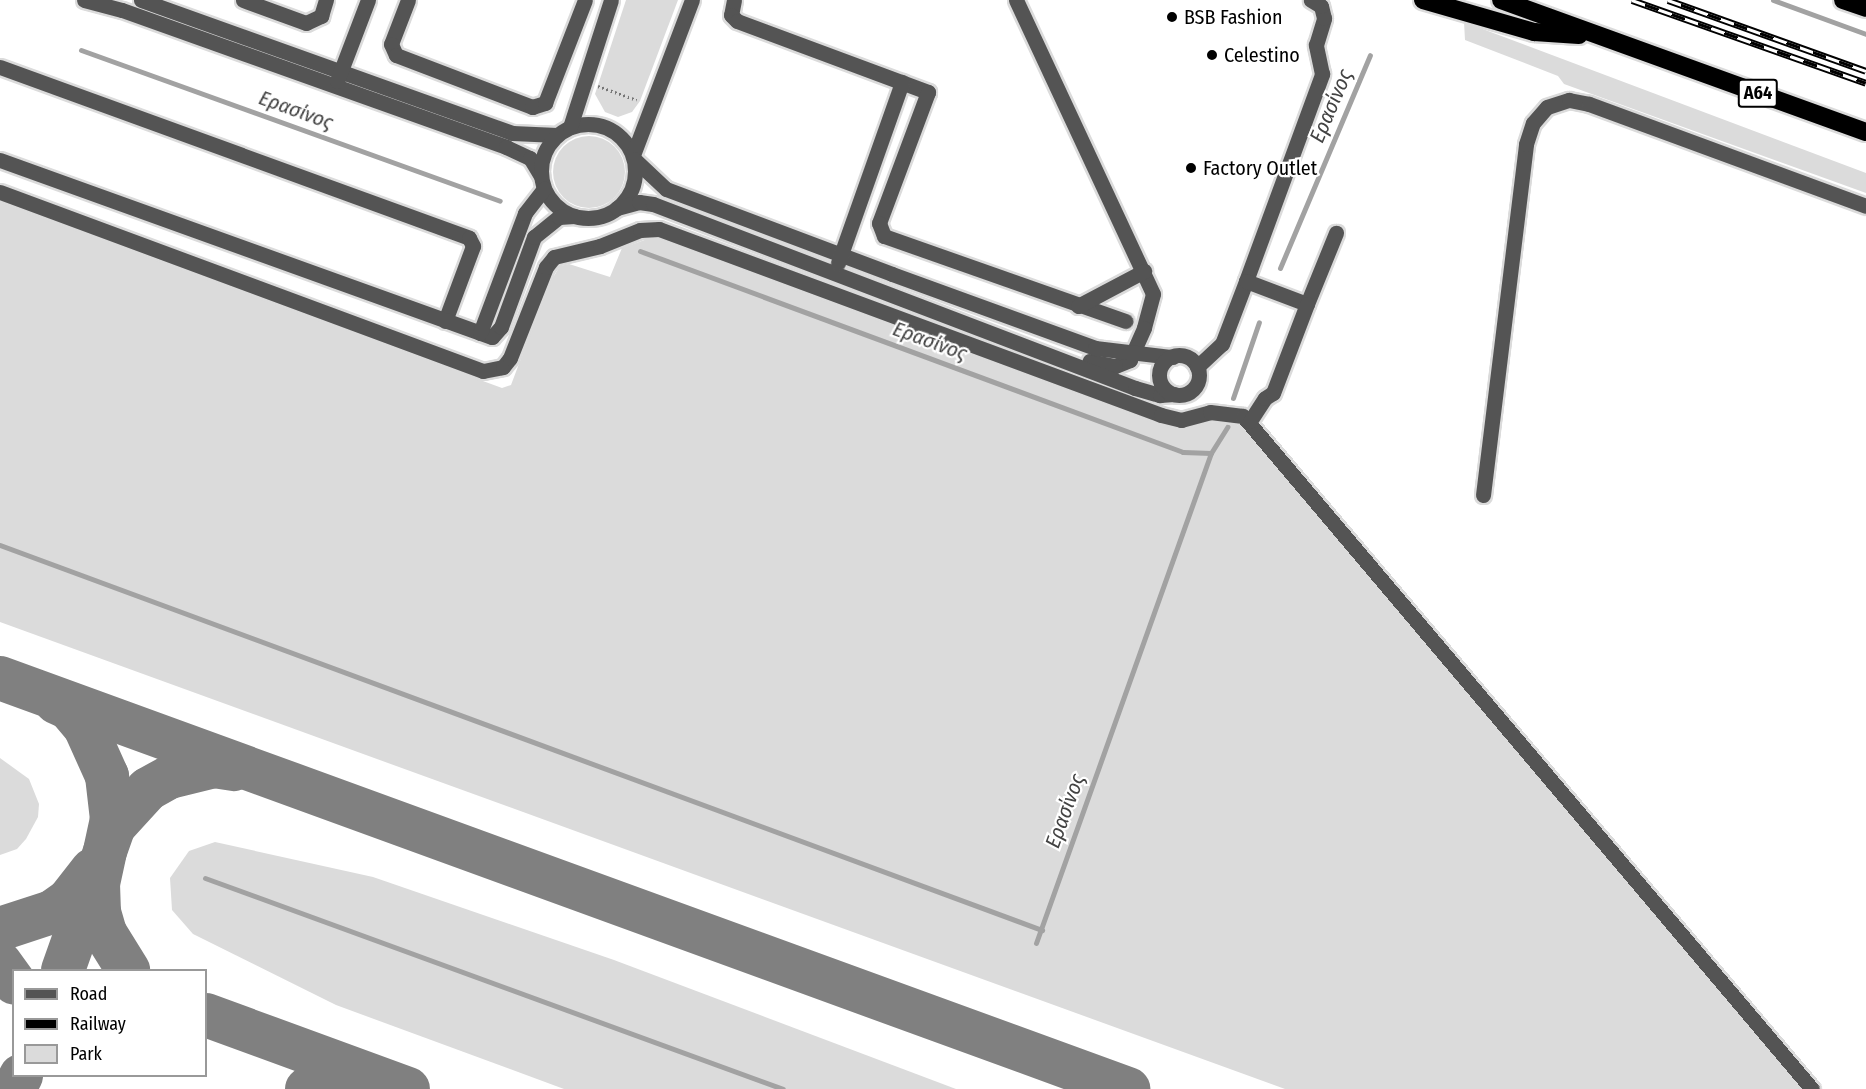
<!DOCTYPE html>
<html>
<head>
<meta charset="utf-8">
<style>
  body { margin:0 }
  #map { position:relative; width:1866px; height:1089px; overflow:hidden; background:#fff; font-family:"Fira Sans Condensed",sans-serif }
  div>[style] { position:absolute }
  .green>* { inset:0; background:#dbdbdb }
  .round { border-radius:50% }
  .stream>* { height:5px; margin:-2.5px; padding:0 2.5px; transform-origin:2.5px; border-radius:2.5px; background:#a2a2a2 }
  .taxiway>* { height:44px; margin:-22px; padding:0 22px; transform-origin:22px; border-radius:22px; background:#808080 }
  .path>* { height:3px; margin-top:-1.5px; transform-origin:0; background:repeating-linear-gradient(90deg,#767676 0 1.5px,transparent 0 4.5px) }
  .roads { filter:drop-shadow(2px 0 #dbdbdb) drop-shadow(-2px 0 #dbdbdb) drop-shadow(0 2px #dbdbdb) drop-shadow(0 -2px #dbdbdb) }
  .minor>* { height:15px; margin:-7.5px; padding:0 7.5px; transform-origin:7.5px; border-radius:7.5px; background:#545454 }
  .minor>.ring { margin:-7.5px; padding:0; box-sizing:content-box; background:none; border:15px solid #545454; border-radius:50% }
  .highway>* { height:18px; margin:-9px; padding:0 9px; transform-origin:9px; border-radius:9px; background:#000 }
  .rail>* { height:7px; margin-top:-3.5px; transform-origin:0; background:repeating-linear-gradient(90deg,#fff 0 14px,#000 0 28px); box-sizing:border-box; border-block:2px solid #000 }
  .dots>* { width:16px; height:16px; translate:-50% -50%; box-sizing:border-box; border:3px solid #fff; border-radius:50% }
  span { translate:-50% -50%; white-space:nowrap; text-align:center; line-height:1.15; -webkit-text-stroke:4.5px #fff; paint-order:stroke }
  .shield-label span { padding:2px 4px; background:#fff; border:2px solid; border-radius:4px; -webkit-text-stroke-width:0 }
  .shield-label { font-size:18px; color:#000; font-weight:700 }
  .poi-label { font-size:20px; color:#000 }
  .left { translate:0 -50%; text-align:left }
  .water-label { font-size:21px; color:#434343; font-style:italic }
  .legend { position:absolute; left:12px; top:969px; width:195px; height:108px; box-sizing:border-box; background:#fff; border:2px solid #999; margin:0; padding:8px 10px; list-style:none; font-size:18px; color:#000 }
  .legend li { display:flex; align-items:center; gap:12px; height:30px }
  .legend b { width:30px; border:2px solid #999 }
</style>
</head>
<body>
<div id="map">
  <div class="green">
    <i style="clip-path:polygon(626px 0,678px 0,640px 101px,632px 112px,618px 117px,605px 112px,595px 94px)"></i>
    <i style="clip-path:polygon(1464px 22px,1866px 173px,1866px 193px,1564px 84px,1558px 76px,1465px 40px)"></i>
    <i class="round" style="left:553px;top:136px;width:72px;height:72px"></i>
    <i style="clip-path:polygon(0 199px,460px 368px,472px 377px,502px 388px,511px 385px,549px 284px,560px 266px,569px 264px,610px 277px,622px 248px,653px 237px,1175px 424px,1233px 422px,1256px 440px,1806px 1089px,1285px 1089px,0 622px)"></i>
    <i style="clip-path:polygon(0 758px,29px 779px,39px 804px,38px 817px,26px 839px,17px 849px,0 855px)"></i>
    <i style="clip-path:polygon(215px 842px,373px 877px,614px 960px,956px 1089px,564px 1089px,336px 1005px,193px 934px,172px 910px,170px 878px,189px 851px)"></i>
  </div>
  <div class="stream">
    <i style="left:1773px;top:0;width:99px;rotate:20.1deg"></i>
    <i style="left:81px;top:50px;width:445px;rotate:19.8deg"></i>
    <i style="left:640px;top:251px;width:579px;rotate:20.31deg"></i>
    <i style="left:1183px;top:452px;width:28px;rotate:2deg"></i>
    <i style="left:1280px;top:268px;width:231px;rotate:-67.1deg"></i>
    <i style="left:1233px;top:398px;width:80px;rotate:-71.1deg"></i>
    <i style="left:0;top:545px;width:1111px;rotate:20.28deg"></i>
    <i style="left:205px;top:878px;width:615px;rotate:20.05deg"></i>
    <i style="left:1036px;top:943px;width:520px;rotate:-70.35deg"></i>
    <i style="left:1211px;top:453px;width:31px;rotate:-58deg"></i>
  </div>
  <div class="taxiway">
    <i style="left:0;top:678px;width:1201px;rotate:20.02deg"></i>
    <i style="left:56px;top:702px;width:14px;rotate:25deg"></i>
    <i style="left:69px;top:708px;width:25px;rotate:50deg"></i>
    <i style="left:85px;top:727px;width:54px;rotate:65.8deg"></i>
    <i style="left:107px;top:776px;width:43px;rotate:83.4deg"></i>
    <i style="left:112px;top:819px;width:66px;rotate:102.2deg"></i>
    <i style="left:98px;top:884px;width:28px;rotate:88deg"></i>
    <i style="left:99px;top:912px;width:22px;rotate:74deg"></i>
    <i style="left:105px;top:933px;width:44px;rotate:58.1deg"></i>
    <i style="left:0;top:929px;width:55px;rotate:-18.1deg"></i>
    <i style="left:52px;top:912px;width:19px;rotate:-35deg"></i>
    <i style="left:68px;top:901px;width:39px;rotate:-52deg"></i>
    <i style="left:0;top:963px;width:24px;rotate:54deg"></i>
    <i style="left:63px;top:970px;width:153px;rotate:-70.5deg"></i>
    <i style="left:114px;top:826px;width:50px;rotate:-47.4deg"></i>
    <i style="left:148px;top:789px;width:25px;rotate:-29deg"></i>
    <i style="left:170px;top:777px;width:45px;rotate:-14deg"></i>
    <i style="left:214px;top:766px;width:20px;rotate:9deg"></i>
    <i style="left:206px;top:1015px;width:215px;rotate:20.1deg"></i>
    <i style="left:14px;top:1089px;width:15px;rotate:-62deg"></i>
    <i style="left:307px;top:1089px;width:67px;rotate:-2.6deg"></i>
  </div>
  <div class="path">
    <i style="left:598px;top:86px;width:41px;rotate:19.7deg"></i>
  </div>
  <div class="roads">
    <div class="minor">
      <i style="left:84px;top:0;width:39px;rotate:15deg"></i>
      <i style="left:122px;top:10px;width:408px;rotate:19.6deg"></i>
      <i style="left:506px;top:147px;width:26px;rotate:25deg"></i>
      <i style="left:530px;top:158px;width:21px;rotate:59deg"></i>
      <i style="left:141px;top:0;width:394px;rotate:19.7deg"></i>
      <i style="left:512px;top:133px;width:45px;rotate:2.5deg"></i>
      <i style="left:243px;top:0;width:67px;rotate:20.1deg"></i>
      <i style="left:306px;top:23px;width:17px;rotate:-25deg"></i>
      <i style="left:321px;top:16px;width:17px;rotate:-73deg"></i>
      <i style="left:408px;top:0;width:47px;rotate:111.1deg"></i>
      <i style="left:391px;top:44px;width:12px;rotate:66deg"></i>
      <i style="left:396px;top:55px;width:146px;rotate:20.9deg"></i>
      <i style="left:532px;top:107px;width:14px;rotate:-17deg"></i>
      <i style="left:545px;top:103px;width:110px;rotate:-68.8deg"></i>
      <i style="left:734px;top:0;width:15px;rotate:101deg"></i>
      <i style="left:731px;top:15px;width:8px;rotate:45deg"></i>
      <i style="left:737px;top:21px;width:204px;rotate:20.4deg"></i>
      <i style="left:928px;top:92px;width:140px;rotate:110.5deg"></i>
      <i style="left:879px;top:223px;width:14px;rotate:69deg"></i>
      <i style="left:884px;top:236px;width:256px;rotate:19.4deg"></i>
      <i style="left:1016px;top:0;width:324px;rotate:65deg"></i>
      <i style="left:1153px;top:294px;width:35px;rotate:105deg"></i>
      <i style="left:1144px;top:328px;width:35px;rotate:114deg"></i>
      <i style="left:1130px;top:360px;width:16px;rotate:158deg"></i>
      <i style="left:1115px;top:366px;width:26px;rotate:-169deg"></i>
      <i style="left:0;top:67px;width:499px;rotate:20deg"></i>
      <i style="left:469px;top:238px;width:9px;rotate:63deg"></i>
      <i style="left:473px;top:246px;width:80px;rotate:110.5deg"></i>
      <i style="left:337px;top:81px;width:87px;rotate:-69.1deg"></i>
      <i class="ring" style="left:541px;top:124px;width:79px;height:79px"></i>
      <i style="left:570px;top:127px;width:133px;rotate:-72.1deg"></i>
      <i style="left:633px;top:155px;width:166px;rotate:-69.2deg"></i>
      <i style="left:634px;top:159px;width:44px;rotate:43.2deg"></i>
      <i style="left:666px;top:189px;width:241px;rotate:20.6deg"></i>
      <i style="left:892px;top:274px;width:216px;rotate:20deg"></i>
      <i style="left:1095px;top:348px;width:78px;rotate:6.7deg"></i>
      <i style="left:0;top:160px;width:523px;rotate:19.79deg"></i>
      <i style="left:492px;top:337px;width:13px;rotate:-48deg"></i>
      <i style="left:501px;top:327px;width:96px;rotate:-69.9deg"></i>
      <i style="left:534px;top:237px;width:32px;rotate:-39deg"></i>
      <i style="left:559px;top:217px;width:15px;rotate:-4deg"></i>
      <i style="left:0;top:192px;width:515px;rotate:20.33deg"></i>
      <i style="left:483px;top:371px;width:20px;rotate:-11deg"></i>
      <i style="left:503px;top:367px;width:11px;rotate:-52deg"></i>
      <i style="left:510px;top:358px;width:98px;rotate:-68.4deg"></i>
      <i style="left:546px;top:267px;width:13px;rotate:-51deg"></i>
      <i style="left:554px;top:257px;width:47px;rotate:-13.4deg"></i>
      <i style="left:600px;top:246px;width:43px;rotate:-21.8deg"></i>
      <i style="left:640px;top:230px;width:19px;rotate:-3deg"></i>
      <i style="left:659px;top:229px;width:535px;rotate:20.33deg"></i>
      <i style="left:1161px;top:415px;width:21px;rotate:14deg"></i>
      <i style="left:1181px;top:420px;width:30px;rotate:-15deg"></i>
      <i style="left:1210px;top:412px;width:33px;rotate:7deg"></i>
      <i style="left:1243px;top:416px;width:881px;rotate:49.79deg"></i>
      <i style="left:617px;top:208px;width:23px;rotate:-15deg"></i>
      <i style="left:639px;top:202px;width:14px;rotate:8deg"></i>
      <i style="left:653px;top:204px;width:516px;rotate:20.89deg"></i>
      <i style="left:1135px;top:388px;width:26px;rotate:16deg"></i>
      <i style="left:1160px;top:395px;width:14px;rotate:-4deg"></i>
      <i style="left:838px;top:263px;width:192px;rotate:-70.5deg"></i>
      <i style="left:1246px;top:281px;width:221px;rotate:-69.8deg"></i>
      <i style="left:1322px;top:74px;width:30px;rotate:-102deg"></i>
      <i style="left:1316px;top:45px;width:28px;rotate:-73deg"></i>
      <i style="left:1324px;top:18px;width:12px;rotate:-104deg"></i>
      <i style="left:1321px;top:6px;width:12px;rotate:-149deg"></i>
      <i style="left:1078px;top:306px;width:75px;rotate:-27.9deg"></i>
      <i style="left:480px;top:333px;width:128px;rotate:-69.4deg"></i>
      <i style="left:525px;top:213px;width:31px;rotate:-52deg"></i>
      <i class="ring" style="left:1159px;top:355px;width:25px;height:25px"></i>
      <i style="left:1197px;top:367px;width:34px;rotate:-43deg"></i>
      <i style="left:1222px;top:344px;width:67px;rotate:-69.1deg"></i>
      <i style="left:1246px;top:281px;width:65px;rotate:20.7deg"></i>
      <i style="left:1307px;top:304px;width:77px;rotate:-67.8deg"></i>
      <i style="left:1250px;top:421px;width:27px;rotate:-57deg"></i>
      <i style="left:1265px;top:398px;width:9px;rotate:-32deg"></i>
      <i style="left:1273px;top:393px;width:95px;rotate:-69.1deg"></i>
      <i style="left:1483px;top:495px;width:354px;rotate:-83deg"></i>
      <i style="left:1526px;top:144px;width:22px;rotate:-72deg"></i>
      <i style="left:1533px;top:123px;width:21px;rotate:-49deg"></i>
      <i style="left:1547px;top:107px;width:23px;rotate:-18deg"></i>
      <i style="left:1569px;top:100px;width:20px;rotate:11deg"></i>
      <i style="left:1589px;top:104px;width:295px;rotate:20.2deg"></i>
    </div>
    <div class="highway">
      <i style="left:1423px;top:0;width:116px;rotate:16.1deg"></i>
      <i style="left:1534px;top:32px;width:45px;rotate:3.8deg"></i>
      <i style="left:1501px;top:0;width:388px;rotate:19.9deg"></i>
      <i style="left:1843px;top:0;width:24px;rotate:19deg"></i>
    </div>
  </div>
  <div class="rail">
    <i style="left:1632px;top:0;width:248px;rotate:19.5deg"></i>
    <i style="left:1668px;top:0;width:210px;rotate:19.7deg"></i>
  </div>
  <div class="dots">
    <i style="left:1172px;top:17px;background:#000"></i>
    <i style="left:1212px;top:55px;background:#000"></i>
    <i style="left:1191px;top:168px;background:#000"></i>
  </div>
  <div class="shield-label">
    <span style="left:1758px;top:93px">Α64</span>
  </div>
  <div class="poi-label">
    <span class="left" style="left:1184px;top:17px">BSB Fashion</span>
    <span class="left" style="left:1224px;top:55px">Celestino</span>
    <span class="left" style="left:1203px;top:168px">Factory Outlet</span>
  </div>
  <div class="water-label">
    <span style="left:1331px;top:106px;rotate:-67deg">Ερασίνος</span>
    <span style="left:296px;top:110px;rotate:20deg">Ερασίνος</span>
    <span style="left:930px;top:341px;rotate:20deg">Ερασίνος</span>
    <span style="left:1065px;top:811px;rotate:-70deg">Ερασίνος</span>
  </div>
  <ul class="legend">
  <li><b style="height:8px;background:#545454"></b>Road</li>
  <li><b style="height:8px;background:#000"></b>Railway</li>
  <li><b style="height:16px;background:#dbdbdb"></b>Park</li>
  </ul>
</div>
</body>
</html>
